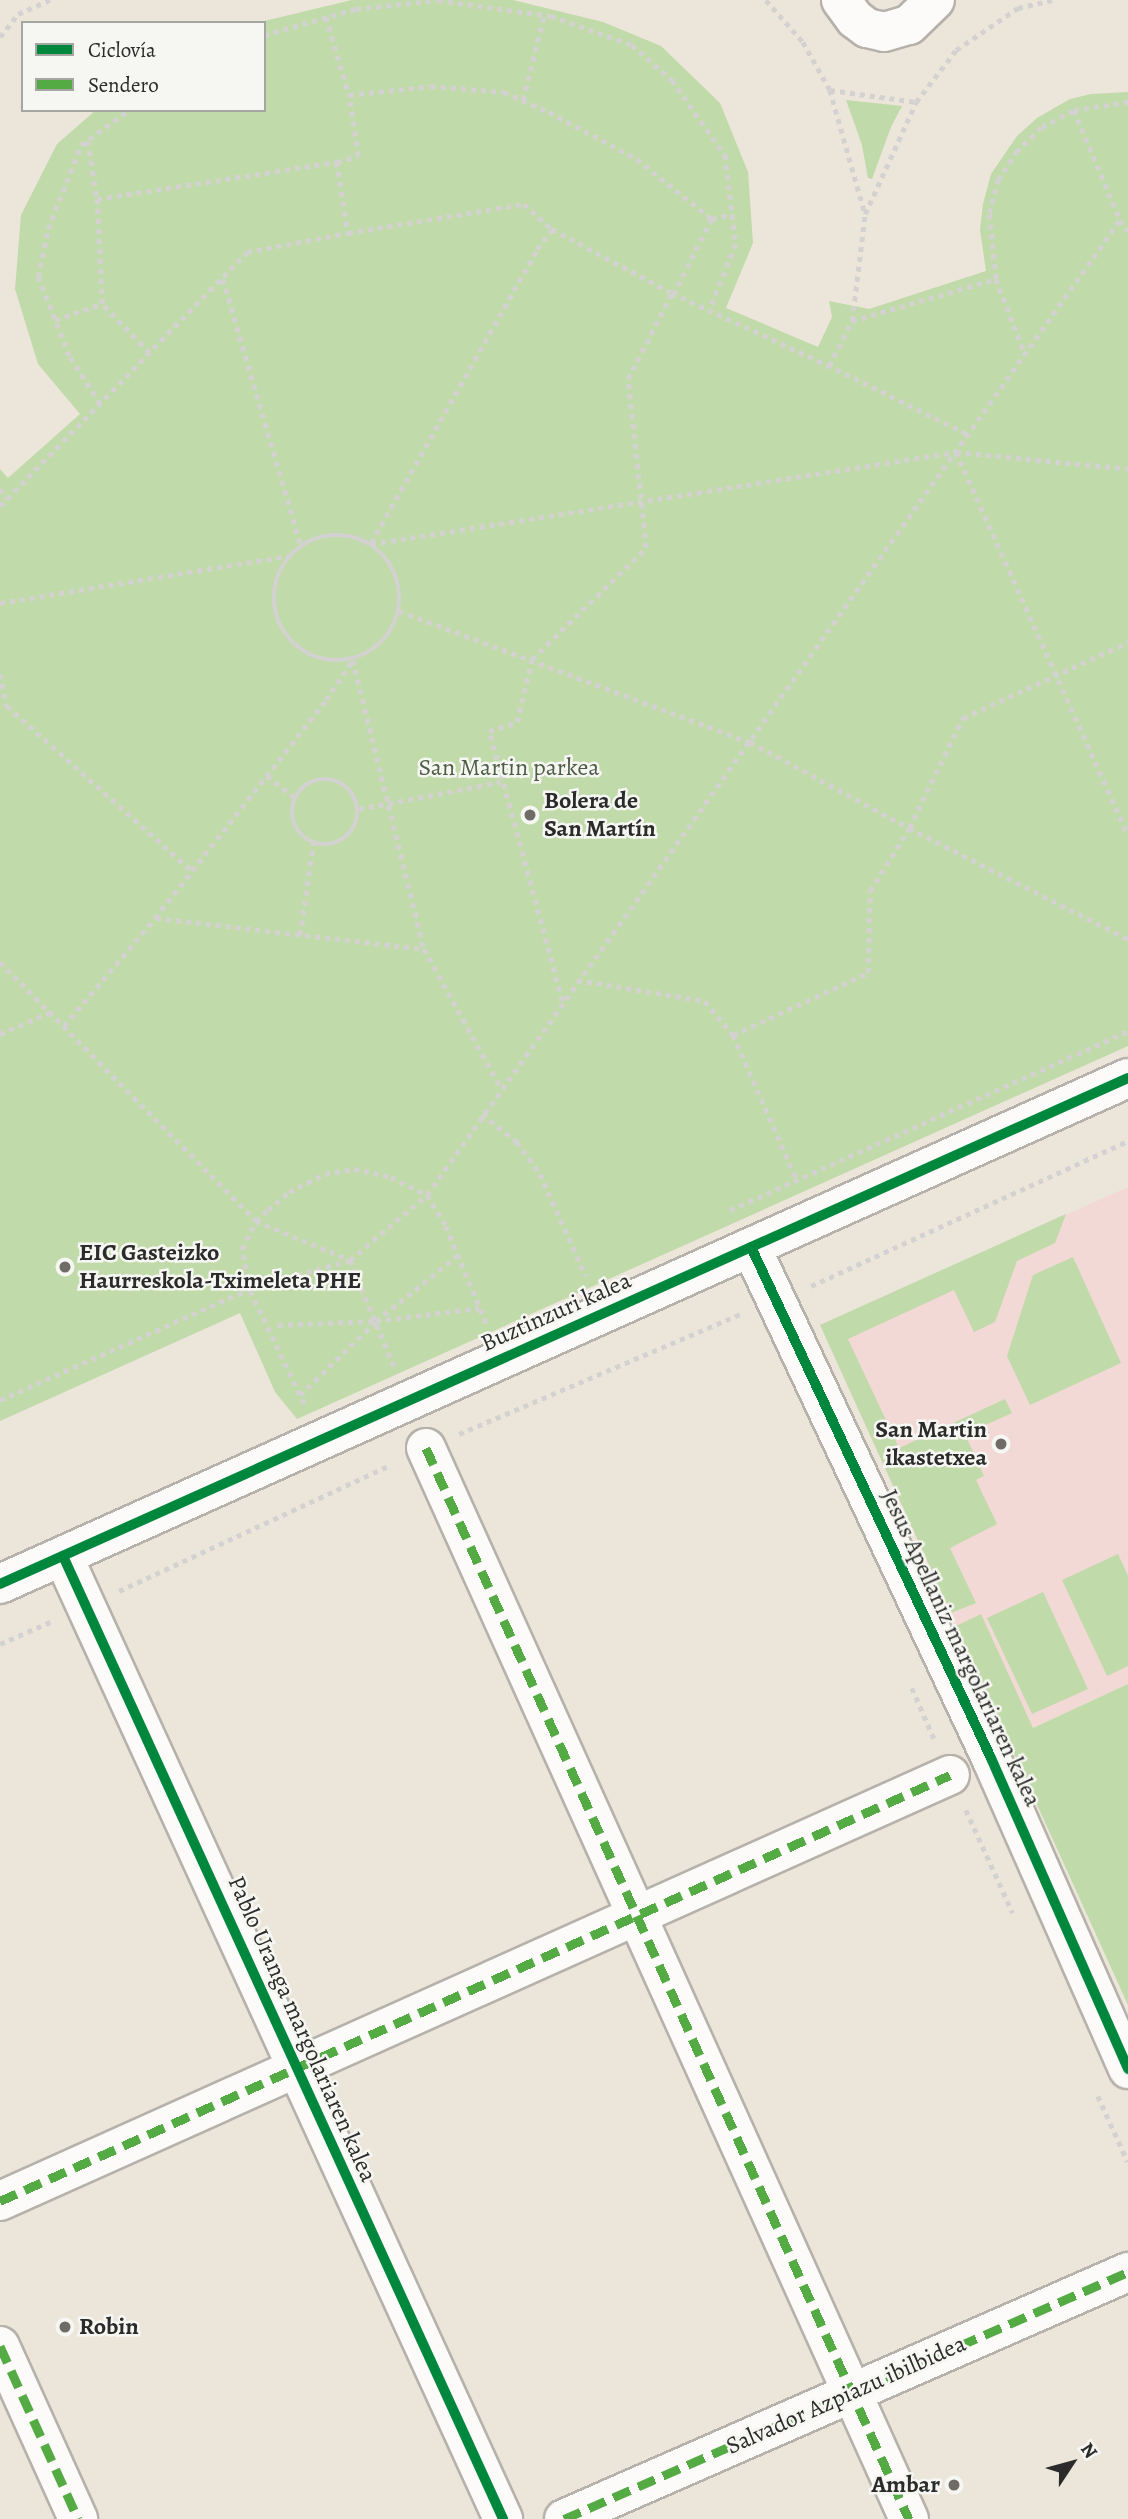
<!DOCTYPE html>
<html>
<head>
<meta charset="utf-8">
<style>
  body { margin:0 }
  #map { position:relative; width:1128px; height:2519px; overflow:hidden; background:#ece5da; font-family:Alegreya,serif }
  div>[style] { position:absolute }
  .built>* { inset:0; background:#f2d9d5 }
  .green>* { inset:0; background:#c0daa9 }
  .path>* { height:4.5px; margin-top:-2.25px; transform-origin:0; background:repeating-linear-gradient(90deg,#d4d2d0 0 5px,transparent 0 10px) }
  .path>.ring { margin:-2.25px; padding:0; box-sizing:content-box; background:none; border:4.5px solid #d4d2d0; border-radius:50% }
  .roads { filter:drop-shadow(2px 0 #b6b1ab) drop-shadow(-2px 0 #b6b1ab) drop-shadow(0 2px #b6b1ab) drop-shadow(0 -2px #b6b1ab) }
  .minor>* { height:38px; margin:-19px; padding:0 19px; transform-origin:19px; border-radius:19px; background:#fcfbf9 }
  .quiet>* { height:9px; margin-top:-4.5px; transform-origin:0; background:repeating-linear-gradient(90deg,#54ab44 0 18px,transparent 0 27px) }
  .cycleway>* { height:10px; margin:-5px; padding:0 5px; transform-origin:5px; border-radius:5px; background:#00873e }
  .dots>* { width:19px; height:19px; translate:-50% -50%; box-sizing:border-box; border:4px solid #f6f6f2; border-radius:50% }
  span { translate:-50% -50%; white-space:nowrap; text-align:center; line-height:1.15; -webkit-text-stroke:5px #f6f6f2; paint-order:stroke }
  .park-label { font-size:24px; color:#4d5d45 }
  .poi-label { font-size:24px; color:#2b2b2b; font-weight:700 }
  .left { translate:0 -50%; text-align:left }
  .right { translate:-100% -50%; text-align:right }
  .street-label { font-size:24px; color:#2b2b2b }
  .legend { position:absolute; left:21px; top:21px; width:245px; height:91px; box-sizing:border-box; background:#f6f6f2; border:2px solid #a5a5a2; margin:0; padding:9px 12px; list-style:none; font-size:21px; color:#2b2b2b }
  .legend li { display:flex; align-items:center; gap:14px; height:35px }
  .legend b { width:35px; border:2px solid #a5a5a2 }
  .north { position:absolute; left:1037px; top:2428px; width:70px; height:70px; -webkit-text-stroke:5px #f6f6f2; paint-order:stroke; rotate:54deg; font-size:19px; font-weight:700; line-height:28px; text-align:center; color:#2b2b2b }
  .north::after { content:''; display:block; margin:auto; width:24px; height:32px; background:#2b2b2b; clip-path:polygon(50% 0,100% 100%,50% 72%,0 100%) }
</style>
</head>
<body>
<div id="map">
  <div class="built">
    <i style="clip-path:polygon(1128px 1187px,1128px 1684px,1007px 1740px,820px 1325px)"></i>
  </div>
  <div class="green">
    <i style="clip-path:polygon(352px 0,513px 0,603px 22px,661px 46px,720px 103px,748px 172px,753px 243px,726px 308px,818px 347px,832px 317px,829px 301px,869px 309px,986px 271px,980px 230px,983px 204px,991px 174px,1017px 136px,1037px 118px,1070px 99px,1091px 94px,1128px 92px,1128px 1046px,297px 1419px,275px 1392px,240px 1313px,0 1421px,0 469px,8px 478px,80px 414px,38px 364px,15px 289px,21px 215px,57px 144px,96px 110px,264px 110px,264px 23px,256px 23px)"></i>
    <i style="clip-path:polygon(846px 100px,902px 106px,891px 127px,872px 179px,868px 178px,862px 145px)"></i>
    <i style="clip-path:polygon(1066px 1214px,1055px 1243px,1017px 1261px,995px 1322px,974px 1332px,954px 1290px,848px 1339px,899px 1448px,1005px 1399px,1012px 1413px,965px 1434px,984px 1476px,976px 1480px,997px 1524px,950px 1548px,976px 1603px,951px 1613px,820px 1325px)"></i>
    <i style="clip-path:polygon(1073px 1257px,1121px 1363px,1030px 1405px,1007px 1356px,1033px 1275px)"></i>
    <i style="clip-path:polygon(1118px 1554px,1128px 1576px,1128px 1666px,1107px 1676px,1062px 1580px)"></i>
    <i style="clip-path:polygon(1043px 1592px,1088px 1689px,1032px 1714px,987px 1618px)"></i>
    <i style="clip-path:polygon(981px 1614px,1033px 1728px,1128px 1684px,1128px 2005px,956px 1626px)"></i>
  </div>
  <div class="path">
    <i style="left:766px;top:0;width:56px;rotate:48.6deg"></i>
    <i style="left:803px;top:42px;width:55px;rotate:60.6deg"></i>
    <i style="left:830px;top:90px;width:129px;rotate:74.2deg"></i>
    <i style="left:326px;top:17px;width:81px;rotate:73.6deg"></i>
    <i style="left:264px;top:35px;width:96px;rotate:-15.8deg"></i>
    <i style="left:356px;top:9px;width:82px;rotate:-6.3deg"></i>
    <i style="left:438px;top:0;width:114px;rotate:8.1deg"></i>
    <i style="left:551px;top:16px;width:86px;rotate:19.7deg"></i>
    <i style="left:632px;top:45px;width:53px;rotate:41.2deg"></i>
    <i style="left:672px;top:80px;width:92px;rotate:54.8deg"></i>
    <i style="left:725px;top:155px;width:90px;rotate:83deg"></i>
    <i style="left:736px;top:244px;width:70px;rotate:111.8deg"></i>
    <i style="left:0;top:37px;width:29px;rotate:-52deg"></i>
    <i style="left:18px;top:14px;width:35px;rotate:-24deg"></i>
    <i style="left:830px;top:90px;width:87px;rotate:7.9deg"></i>
    <i style="left:523px;top:100px;width:88px;rotate:-76.1deg"></i>
    <i style="left:1074px;top:110px;width:119px;rotate:67.3deg"></i>
    <i style="left:1120px;top:220px;width:14px;rotate:54deg"></i>
    <i style="left:88px;top:141px;width:59px;rotate:81.2deg"></i>
    <i style="left:337px;top:162px;width:72px;rotate:81.2deg"></i>
    <i style="left:712px;top:219px;width:21px;rotate:-14deg"></i>
    <i style="left:223px;top:279px;width:277px;rotate:73.7deg"></i>
    <i style="left:996px;top:279px;width:80px;rotate:68.9deg"></i>
    <i style="left:55px;top:320px;width:50px;rotate:-18.8deg"></i>
    <i style="left:852px;top:321px;width:150px;rotate:-16.3deg"></i>
    <i style="left:996px;top:279px;width:66px;rotate:-96.1deg"></i>
    <i style="left:989px;top:213px;width:34px;rotate:-75deg"></i>
    <i style="left:998px;top:180px;width:33px;rotate:-57deg"></i>
    <i style="left:1016px;top:152px;width:36px;rotate:-44deg"></i>
    <i style="left:1042px;top:127px;width:36px;rotate:-28deg"></i>
    <i style="left:1074px;top:110px;width:55px;rotate:-8.4deg"></i>
    <i style="left:149px;top:353px;width:68px;rotate:-133.8deg"></i>
    <i style="left:102px;top:304px;width:105px;rotate:-92.7deg"></i>
    <i style="left:97px;top:199px;width:243px;rotate:-8.8deg"></i>
    <i style="left:337px;top:162px;width:22px;rotate:-16deg"></i>
    <i style="left:358px;top:156px;width:62px;rotate:-98.4deg"></i>
    <i style="left:349px;top:95px;width:82px;rotate:-6.3deg"></i>
    <i style="left:431px;top:86px;width:73px;rotate:4.7deg"></i>
    <i style="left:504px;top:92px;width:49px;rotate:24deg"></i>
    <i style="left:549px;top:112px;width:100px;rotate:28.1deg"></i>
    <i style="left:637px;top:159px;width:96px;rotate:38.7deg"></i>
    <i style="left:712px;top:219px;width:84px;rotate:116.9deg"></i>
    <i style="left:100px;top:404px;width:57px;rotate:-122.9deg"></i>
    <i style="left:69px;top:356px;width:85px;rotate:-111.4deg"></i>
    <i style="left:38px;top:277px;width:49px;rotate:-78.2deg"></i>
    <i style="left:48px;top:229px;width:90px;rotate:-68.6deg"></i>
    <i style="left:81px;top:145px;width:59px;rotate:-36.1deg"></i>
    <i style="left:966px;top:434px;width:153px;rotate:-153.6deg"></i>
    <i style="left:829px;top:366px;width:51px;rotate:-62.9deg"></i>
    <i style="left:852px;top:321px;width:108px;rotate:-83.1deg"></i>
    <i style="left:865px;top:214px;width:123px;rotate:-65.5deg"></i>
    <i style="left:916px;top:102px;width:66px;rotate:-52.4deg"></i>
    <i style="left:956px;top:50px;width:75px;rotate:-34.1deg"></i>
    <i style="left:1018px;top:8px;width:36px;rotate:-13deg"></i>
    <i style="left:956px;top:452px;width:419px;rotate:65.8deg"></i>
    <i style="left:0;top:489px;width:12px;rotate:55deg"></i>
    <i style="left:0;top:506px;width:354px;rotate:-45.8deg"></i>
    <i style="left:247px;top:252px;width:103px;rotate:-10.7deg"></i>
    <i style="left:348px;top:233px;width:178px;rotate:-9.4deg"></i>
    <i style="left:524px;top:204px;width:38px;rotate:42deg"></i>
    <i style="left:552px;top:229px;width:136px;rotate:28.1deg"></i>
    <i style="left:672px;top:293px;width:173px;rotate:24.9deg"></i>
    <i class="ring" style="left:274px;top:535px;width:121.5px;height:121.5px"></i>
    <i style="left:371px;top:543px;width:338px;rotate:-60.5deg"></i>
    <i style="left:537px;top:249px;width:25px;rotate:-53deg"></i>
    <i style="left:371px;top:544px;width:592px;rotate:-8.94deg"></i>
    <i style="left:956px;top:452px;width:173px;rotate:5.6deg"></i>
    <i style="left:0;top:603px;width:292px;rotate:-9.3deg"></i>
    <i style="left:399px;top:611px;width:375px;rotate:20.5deg"></i>
    <i style="left:750px;top:742px;width:181px;rotate:28.4deg"></i>
    <i style="left:909px;top:828px;width:246px;rotate:26.9deg"></i>
    <i style="left:353px;top:660px;width:298px;rotate:76.2deg"></i>
    <i style="left:424px;top:949px;width:159px;rotate:61deg"></i>
    <i style="left:0;top:674px;width:33px;rotate:78deg"></i>
    <i style="left:7px;top:706px;width:248px;rotate:41.7deg"></i>
    <i style="left:267px;top:776px;width:34px;rotate:38deg"></i>
    <i class="ring" style="left:292px;top:779px;width:61.5px;height:61.5px"></i>
    <i style="left:359px;top:809px;width:144px;rotate:-10.8deg"></i>
    <i style="left:156px;top:918px;width:270px;rotate:6.6deg"></i>
    <i style="left:300px;top:935px;width:92px;rotate:-81.9deg"></i>
    <i style="left:0;top:962px;width:364px;rotate:45.3deg"></i>
    <i style="left:256px;top:1221px;width:102px;rotate:22.5deg"></i>
    <i style="left:350px;top:1260px;width:115px;rotate:67.5deg"></i>
    <i style="left:577px;top:980px;width:130px;rotate:9.3deg"></i>
    <i style="left:705px;top:1001px;width:44px;rotate:50.5deg"></i>
    <i style="left:733px;top:1035px;width:158px;rotate:66.2deg"></i>
    <i style="left:562px;top:1001px;width:280px;rotate:-105.1deg"></i>
    <i style="left:489px;top:731px;width:29px;rotate:-18deg"></i>
    <i style="left:517px;top:722px;width:65px;rotate:-76.6deg"></i>
    <i style="left:532px;top:659px;width:159px;rotate:-44.2deg"></i>
    <i style="left:646px;top:548px;width:170px;rotate:-96.1deg"></i>
    <i style="left:628px;top:379px;width:97px;rotate:-62.9deg"></i>
    <i style="left:64px;top:1026px;width:141px;rotate:-49.9deg"></i>
    <i style="left:155px;top:918px;width:277px;rotate:-51.9deg"></i>
    <i style="left:326px;top:700px;width:48px;rotate:-56deg"></i>
    <i style="left:0;top:1034px;width:56px;rotate:-23.3deg"></i>
    <i style="left:733px;top:1035px;width:149px;rotate:-24.7deg"></i>
    <i style="left:868px;top:973px;width:82px;rotate:-88.6deg"></i>
    <i style="left:870px;top:891px;width:74px;rotate:-58.2deg"></i>
    <i style="left:909px;top:828px;width:123px;rotate:-63.9deg"></i>
    <i style="left:963px;top:718px;width:182px;rotate:-24.7deg"></i>
    <i style="left:482px;top:1114px;width:45px;rotate:38.7deg"></i>
    <i style="left:517px;top:1142px;width:39px;rotate:54deg"></i>
    <i style="left:540px;top:1174px;width:112px;rotate:65.7deg"></i>
    <i style="left:730px;top:1210px;width:436px;rotate:-24.2deg"></i>
    <i style="left:811px;top:1286px;width:349px;rotate:-24.6deg"></i>
    <i style="left:278px;top:1325px;width:98px;rotate:-2.3deg"></i>
    <i style="left:376px;top:1321px;width:104px;rotate:-7.2deg"></i>
    <i style="left:300px;top:1395px;width:106px;rotate:-44.2deg"></i>
    <i style="left:376px;top:1321px;width:105px;rotate:-38.8deg"></i>
    <i style="left:0;top:1400px;width:273px;rotate:-24deg"></i>
    <i style="left:249px;top:1289px;width:105px;rotate:-16deg"></i>
    <i style="left:350px;top:1260px;width:101px;rotate:-40.2deg"></i>
    <i style="left:427px;top:1195px;width:1196px;rotate:-54.6deg"></i>
    <i style="left:304px;top:1404px;width:127px;rotate:-115.6deg"></i>
    <i style="left:249px;top:1289px;width:41px;rotate:-99.9deg"></i>
    <i style="left:242px;top:1249px;width:31px;rotate:-63deg"></i>
    <i style="left:256px;top:1221px;width:16px;rotate:-43deg"></i>
    <i style="left:268px;top:1210px;width:28px;rotate:-41deg"></i>
    <i style="left:289px;top:1192px;width:40px;rotate:-26.6deg"></i>
    <i style="left:325px;top:1174px;width:29px;rotate:-10deg"></i>
    <i style="left:354px;top:1169px;width:38px;rotate:12deg"></i>
    <i style="left:391px;top:1177px;width:40px;rotate:26.6deg"></i>
    <i style="left:427px;top:1195px;width:36px;rotate:58deg"></i>
    <i style="left:446px;top:1226px;width:107px;rotate:67.5deg"></i>
    <i style="left:459px;top:1434px;width:306px;rotate:-23.1deg"></i>
    <i style="left:119px;top:1591px;width:299px;rotate:-24.9deg"></i>
    <i style="left:0;top:1644px;width:55px;rotate:-23.7deg"></i>
    <i style="left:912px;top:1688px;width:58px;rotate:66.5deg"></i>
    <i style="left:966px;top:1810px;width:113px;rotate:65.5deg"></i>
    <i style="left:1098px;top:2096px;width:72px;rotate:65.6deg"></i>
  </div>
  <div class="roads">
    <div class="minor">
      <i style="left:841px;top:0;width:24px;rotate:54deg"></i>
      <i style="left:855px;top:19px;width:15px;rotate:37deg"></i>
      <i style="left:867px;top:28px;width:17px;rotate:13deg"></i>
      <i style="left:884px;top:32px;width:26px;rotate:-16deg"></i>
      <i style="left:909px;top:25px;width:36px;rotate:-44deg"></i>
      <i style="left:751px;top:1247px;width:565px;rotate:64.84deg"></i>
      <i style="left:991px;top:1758px;width:340px;rotate:66.2deg"></i>
      <i style="left:426px;top:1448px;width:1175px;rotate:65.73deg"></i>
      <i style="left:63px;top:1556px;width:1059px;rotate:65.44deg"></i>
      <i style="left:0;top:1584px;width:1236px;rotate:-24.16deg"></i>
      <i style="left:0;top:2201px;width:1041px;rotate:-24.15deg"></i>
      <i style="left:0;top:2346px;width:190px;rotate:65.7deg"></i>
      <i style="left:564px;top:2519px;width:616px;rotate:-23.65deg"></i>
    </div>
  </div>
  <div class="quiet">
    <i style="left:426px;top:1448px;width:1175px;rotate:65.73deg"></i>
    <i style="left:0;top:2201px;width:1041px;rotate:-24.15deg"></i>
    <i style="left:0;top:2346px;width:190px;rotate:65.7deg"></i>
    <i style="left:564px;top:2519px;width:616px;rotate:-23.65deg"></i>
  </div>
  <div class="cycleway">
    <i style="left:751px;top:1247px;width:565px;rotate:64.84deg"></i>
    <i style="left:991px;top:1758px;width:340px;rotate:66.2deg"></i>
    <i style="left:63px;top:1556px;width:1059px;rotate:65.44deg"></i>
    <i style="left:0;top:1584px;width:1236px;rotate:-24.16deg"></i>
  </div>
  <div class="dots">
    <i style="left:530px;top:815px;background:#6f6c68"></i>
    <i style="left:65px;top:1267px;background:#6f6c68"></i>
    <i style="left:1001px;top:1444px;background:#6f6c68"></i>
    <i style="left:65px;top:2327px;background:#6f6c68"></i>
    <i style="left:954px;top:2485px;background:#6f6c68"></i>
  </div>
  <div class="park-label">
    <span style="left:509px;top:768px">San Martin parkea</span>
  </div>
  <div class="poi-label">
    <span class="left" style="left:544px;top:815px">Bolera de<br>San Martín</span>
    <span class="left" style="left:79px;top:1267px">EIC Gasteizko<br>Haurreskola-Tximeleta PHE</span>
    <span class="right" style="left:987px;top:1444px">San Martin<br>ikastetxea</span>
    <span class="left" style="left:79px;top:2327px">Robin</span>
    <span class="right" style="left:940px;top:2485px">Ambar</span>
  </div>
  <div class="street-label">
    <span style="left:556px;top:1312px;rotate:-24deg">Buztinzuri kalea</span>
    <span style="left:961px;top:1648px;rotate:65deg">Jesus Apellaniz margolariaren kalea</span>
    <span style="left:302px;top:2029px;rotate:66deg">Pablo Uranga margolariaren kalea</span>
    <span style="left:846px;top:2395px;rotate:-24deg">Salvador Azpiazu ibilbidea</span>
  </div>
  <ul class="legend">
  <li><b style="height:9px;background:#00873e"></b>Ciclovía</li>
  <li><b style="height:9px;background:#54ab44"></b>Sendero</li>
  </ul>
  <div class="north">N</div>
</div>
</body>
</html>
